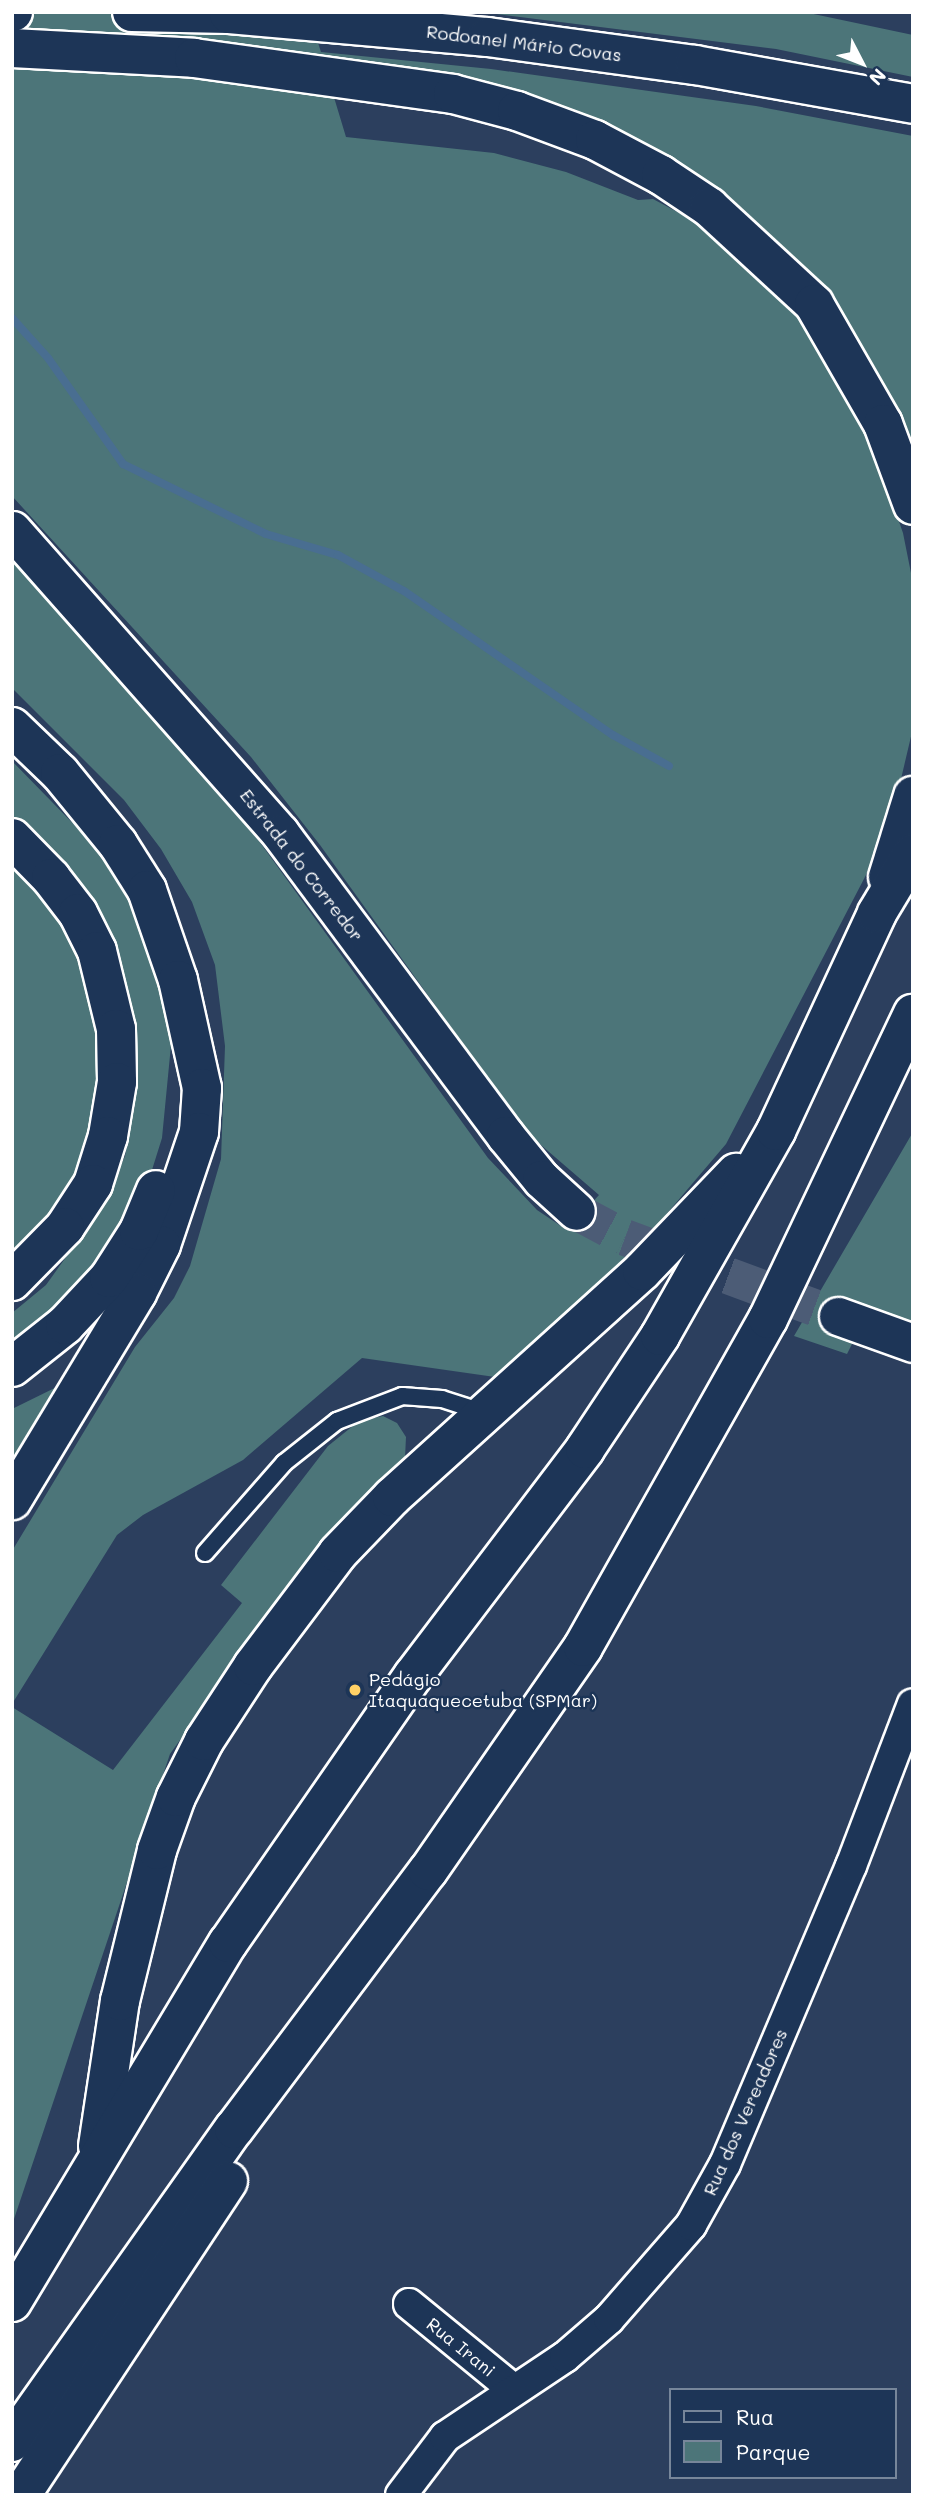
<!DOCTYPE html>
<html>
<head>
<meta charset="utf-8">
<style>
  body { margin:0 }
  #map { position:relative; width:925px; height:2507px; overflow:hidden; background:#2c3f5e; font-family:Mali,sans-serif }
  div>[style] { position:absolute }
  .green>* { inset:0; background:#4c7579 }
  .stream>* { height:8px; margin:-4px; padding:0 4px; transform-origin:4px; border-radius:4px; background:#496e91 }
  .tertiary-tunnel>* { height:37px; margin-top:-18.5px; transform-origin:0; background:repeating-linear-gradient(90deg,#4c5c76 0 37px,transparent 0 55px) }
  .roads { filter:drop-shadow(2px 0 #fff) drop-shadow(-2px 0 #fff) drop-shadow(0 2px #fff) drop-shadow(0 -2px #fff) }
  .service>* { height:16px; margin:-8px; padding:0 8px; transform-origin:8px; border-radius:8px; background:#1d3557 }
  .minor>* { height:30px; margin:-15px; padding:0 15px; transform-origin:15px; border-radius:15px; background:#1d3557 }
  .tertiary>* { height:37px; margin:-18.5px; padding:0 18.5px; transform-origin:18.5px; border-radius:18.5px; background:#1d3557 }
  .motorway>* { height:38px; margin:-19px; padding:0 19px; transform-origin:19px; border-radius:19px; background:#1d3557 }
  .dots>* { width:19px; height:19px; translate:-50% -50%; box-sizing:border-box; border:4px solid #1d3557; border-radius:50% }
  span { translate:-50% -50%; white-space:nowrap; text-align:center; line-height:1.15; -webkit-text-stroke:5px #1d3557; paint-order:stroke }
  .street-label { font-size:18px; color:#fff }
  .poi-label { font-size:18px; color:#fff }
  .left { translate:0 -50%; text-align:left }
  .frame { position:absolute; inset:0; border:14px solid #fff; pointer-events:none }
  .legend { position:absolute; left:669px; top:2388px; width:228px; height:91px; box-sizing:border-box; background:#1d3557; border:2px solid #77869a; margin:0; padding:9px 12px; list-style:none; font-size:21px; color:#fff }
  .legend li { display:flex; align-items:center; gap:14px; height:35px }
  .legend b { width:35px; border:2px solid #77869a }
  .north { position:absolute; left:827px; top:28px; width:70px; height:70px; -webkit-text-stroke:5px #1d3557; paint-order:stroke; rotate:132deg; font-size:19px; font-weight:700; line-height:28px; text-align:center; color:#fff }
  .north::after { content:''; display:block; margin:auto; width:24px; height:32px; background:#fff; clip-path:polygon(50% 0,100% 100%,50% 72%,0 100%) }
</style>
</head>
<body>
<div id="map">
  <div class="green">
    <i style="clip-path:polygon(12px 12px,308px 12px,321px 52px,491px 69px,756px 106px,913px 136px,913px 452px,875px 367px,838px 313px,735px 205px,323px 61px,346px 137px,494px 153px,566px 172px,638px 200px,653px 199px,700px 224px,755px 271px,798px 318px,836px 371px,866px 426px,903px 533px,913px 583px,913px 728px,897px 796px,866px 875px,726px 1144px,607px 1284px,502px 1378px,362px 1358px,243px 1460px,143px 1515px,117px 1535px,12px 1704px,12px 1551px,135px 1347px,174px 1298px,190px 1266px,221px 1159px,225px 1046px,215px 965px,192px 902px,161px 849px,124px 800px,12px 688px,12px 559px,259px 841px,488px 1158px,537px 1210px,567px 1230px,599px 1195px,534px 1139px,504px 1101px,320px 845px,251px 757px,12px 496px)"></i>
    <i style="clip-path:polygon(481px 12px,804px 12px,913px 35px,913px 77px,776px 49px)"></i>
    <i style="clip-path:polygon(12px 761px,93px 844px,124px 889px,148px 938px,172px 1035px,162px 1138px,146px 1189px,124px 1235px,12px 1354px,12px 1313px,46px 1285px,104px 1204px,125px 1156px,135px 1104px,136px 1059px,122px 968px,104px 927px,12px 824px)"></i>
    <i style="clip-path:polygon(12px 862px,59px 914px,85px 961px,100px 1045px,95px 1134px,55px 1221px,12px 1267px)"></i>
    <i style="clip-path:polygon(913px 1132px,913px 1326px,869px 1310px,847px 1354px,794px 1336px)"></i>
    <i style="clip-path:polygon(75px 1378px,12px 1481px,12px 1409px)"></i>
    <i style="clip-path:polygon(383px 1416px,397px 1423px,406px 1437px,405px 1458px,325px 1537px,170px 1754px,12px 2225px,12px 1707px,113px 1770px,242px 1603px,221px 1585px,328px 1446px,359px 1421px)"></i>
  </div>
  <div class="stream">
    <i style="left:12px;top:318px;width:54px;rotate:48deg"></i>
    <i style="left:48px;top:358px;width:130px;rotate:54.7deg"></i>
    <i style="left:123px;top:464px;width:159px;rotate:26.1deg"></i>
    <i style="left:266px;top:534px;width:75px;rotate:16.3deg"></i>
    <i style="left:338px;top:555px;width:75px;rotate:28.6deg"></i>
    <i style="left:404px;top:591px;width:254px;rotate:34.6deg"></i>
    <i style="left:613px;top:735px;width:64px;rotate:29deg"></i>
  </div>
  <div class="tertiary-tunnel">
    <i style="left:576px;top:1211px;width:55px;rotate:28deg"></i>
    <i style="left:625px;top:1237px;width:227px;rotate:20.3deg"></i>
  </div>
  <div class="roads">
    <div class="service">
      <i style="left:205px;top:1553px;width:120px;rotate:-48.7deg"></i>
      <i style="left:284px;top:1463px;width:68px;rotate:-38.4deg"></i>
      <i style="left:337px;top:1421px;width:70px;rotate:-21deg"></i>
      <i style="left:402px;top:1396px;width:40px;rotate:4.3deg"></i>
      <i style="left:442px;top:1399px;width:42px;rotate:18deg"></i>
    </div>
    <div class="minor">
      <i style="left:409px;top:2304px;width:134px;rotate:39.3deg"></i>
      <i style="left:401px;top:2495px;width:73px;rotate:-52.8deg"></i>
      <i style="left:445px;top:2437px;width:144px;rotate:-33.7deg"></i>
      <i style="left:565px;top:2357px;width:58px;rotate:-40.8deg"></i>
      <i style="left:609px;top:2319px;width:125px;rotate:-48.9deg"></i>
      <i style="left:691px;top:2225px;width:70px;rotate:-60.9deg"></i>
      <i style="left:725px;top:2164px;width:324px;rotate:-67.1deg"></i>
      <i style="left:851px;top:1866px;width:173px;rotate:-69.1deg"></i>
    </div>
    <div class="tertiary">
      <i style="left:12px;top:530px;width:405px;rotate:48.5deg"></i>
      <i style="left:280px;top:833px;width:377px;rotate:53.3deg"></i>
      <i style="left:505px;top:1135px;width:57px;rotate:50.7deg"></i>
      <i style="left:541px;top:1179px;width:47px;rotate:42.4deg"></i>
      <i style="left:838px;top:1316px;width:80px;rotate:19.8deg"></i>
    </div>
    <div class="motorway">
      <i style="left:12px;top:12px;width:1px"></i>
      <i style="left:132px;top:12px;width:97px;rotate:1.2deg"></i>
      <i style="left:229px;top:14px;width:260px;rotate:5.1deg"></i>
      <i style="left:488px;top:37px;width:209px;rotate:7.7deg"></i>
      <i style="left:695px;top:65px;width:221px;rotate:10.1deg"></i>
      <i style="left:12px;top:48px;width:182px;rotate:3.1deg"></i>
      <i style="left:194px;top:58px;width:261px;rotate:7.9deg"></i>
      <i style="left:453px;top:94px;width:66px;rotate:14.9deg"></i>
      <i style="left:517px;top:111px;width:83px;rotate:20.4deg"></i>
      <i style="left:595px;top:140px;width:75px;rotate:27.9deg"></i>
      <i style="left:661px;top:175px;width:58px;rotate:33.7deg"></i>
      <i style="left:709px;top:207px;width:143px;rotate:42.7deg"></i>
      <i style="left:814px;top:304px;width:138px;rotate:60.1deg"></i>
      <i style="left:883px;top:424px;width:86px;rotate:69.7deg"></i>
      <i style="left:12px;top:727px;width:66px;rotate:43.8deg"></i>
      <i style="left:60px;top:773px;width:92px;rotate:50.8deg"></i>
      <i style="left:118px;top:844px;width:54px;rotate:57.8deg"></i>
      <i style="left:147px;top:890px;width:95px;rotate:71deg"></i>
      <i style="left:178px;top:980px;width:111px;rotate:77.5deg"></i>
      <i style="left:202px;top:1088px;width:44px;rotate:93.9deg"></i>
      <i style="left:199px;top:1132px;width:119px;rotate:108.6deg"></i>
      <i style="left:161px;top:1245px;width:54px;rotate:116.6deg"></i>
      <i style="left:137px;top:1293px;width:242px;rotate:121.1deg"></i>
      <i style="left:12px;top:838px;width:56px;rotate:45.7deg"></i>
      <i style="left:51px;top:878px;width:44px;rotate:52.4deg"></i>
      <i style="left:78px;top:913px;width:42px;rotate:63.4deg"></i>
      <i style="left:97px;top:951px;width:80px;rotate:76.3deg"></i>
      <i style="left:116px;top:1029px;width:53px;rotate:88.9deg"></i>
      <i style="left:117px;top:1082px;width:55px;rotate:99.5deg"></i>
      <i style="left:108px;top:1136px;width:50px;rotate:107.4deg"></i>
      <i style="left:93px;top:1184px;width:51px;rotate:123.1deg"></i>
      <i style="left:65px;top:1227px;width:76px;rotate:134.5deg"></i>
      <i style="left:888px;top:877px;width:85px;rotate:-72.8deg"></i>
      <i style="left:12px;top:1367px;width:68px;rotate:-38.4deg"></i>
      <i style="left:65px;top:1325px;width:64px;rotate:-46.9deg"></i>
      <i style="left:109px;top:1278px;width:56px;rotate:-57.4deg"></i>
      <i style="left:139px;top:1231px;width:44px;rotate:-67.5deg"></i>
      <i style="left:98px;top:2146px;width:147px;rotate:-81.4deg"></i>
      <i style="left:120px;top:2001px;width:155px;rotate:-76.2deg"></i>
      <i style="left:157px;top:1850px;width:56px;rotate:-70.3deg"></i>
      <i style="left:176px;top:1797px;width:63px;rotate:-63.4deg"></i>
      <i style="left:204px;top:1741px;width:90px;rotate:-56.8deg"></i>
      <i style="left:253px;top:1666px;width:141px;rotate:-53deg"></i>
      <i style="left:338px;top:1553px;width:78px;rotate:-46deg"></i>
      <i style="left:392px;top:1497px;width:337px;rotate:-42.1deg"></i>
      <i style="left:642px;top:1271px;width:136px;rotate:-46.2deg"></i>
      <i style="left:12px;top:2302px;width:419px;rotate:-59deg"></i>
      <i style="left:228px;top:1943px;width:325px;rotate:-55.3deg"></i>
      <i style="left:413px;top:1676px;width:285px;rotate:-52.8deg"></i>
      <i style="left:585px;top:1449px;width:136px;rotate:-56.4deg"></i>
      <i style="left:660px;top:1336px;width:236px;rotate:-60.5deg"></i>
      <i style="left:776px;top:1131px;width:240px;rotate:-65.1deg"></i>
      <i style="left:877px;top:913px;width:70px;rotate:-59deg"></i>
      <i style="left:12px;top:2442px;width:384px;rotate:-54.7deg"></i>
      <i style="left:234px;top:2129px;width:323px;rotate:-53.1deg"></i>
      <i style="left:428px;top:1871px;width:272px;rotate:-55.3deg"></i>
      <i style="left:583px;top:1647px;width:377px;rotate:-60.6deg"></i>
      <i style="left:768px;top:1319px;width:338px;rotate:-64.6deg"></i>
      <i style="left:21px;top:2495px;width:376px;rotate:-56.6deg"></i>
    </div>
  </div>
  <div class="dots">
    <i style="left:355px;top:1690px;background:#ffd166"></i>
  </div>
  <div class="street-label">
    <span style="left:524px;top:43px;rotate:7deg">Rodoanel Mário Covas</span>
    <span style="left:302px;top:865px;rotate:52deg">Estrada do Corredor</span>
    <span style="left:745px;top:2112px;rotate:-66deg">Rua dos Vereadores</span>
    <span style="left:461px;top:2347px;rotate:39deg">Rua Irani</span>
  </div>
  <div class="poi-label">
    <span class="left" style="left:369px;top:1690px">Pedágio<br>Itaquaquecetuba (SPMar)</span>
  </div>
  <div class="frame"></div>
  <ul class="legend">
  <li><b style="height:9px;background:#1d3557"></b>Rua</li>
  <li><b style="height:19px;background:#4c7579"></b>Parque</li>
  </ul>
  <div class="north">N</div>
</div>
</body>
</html>
